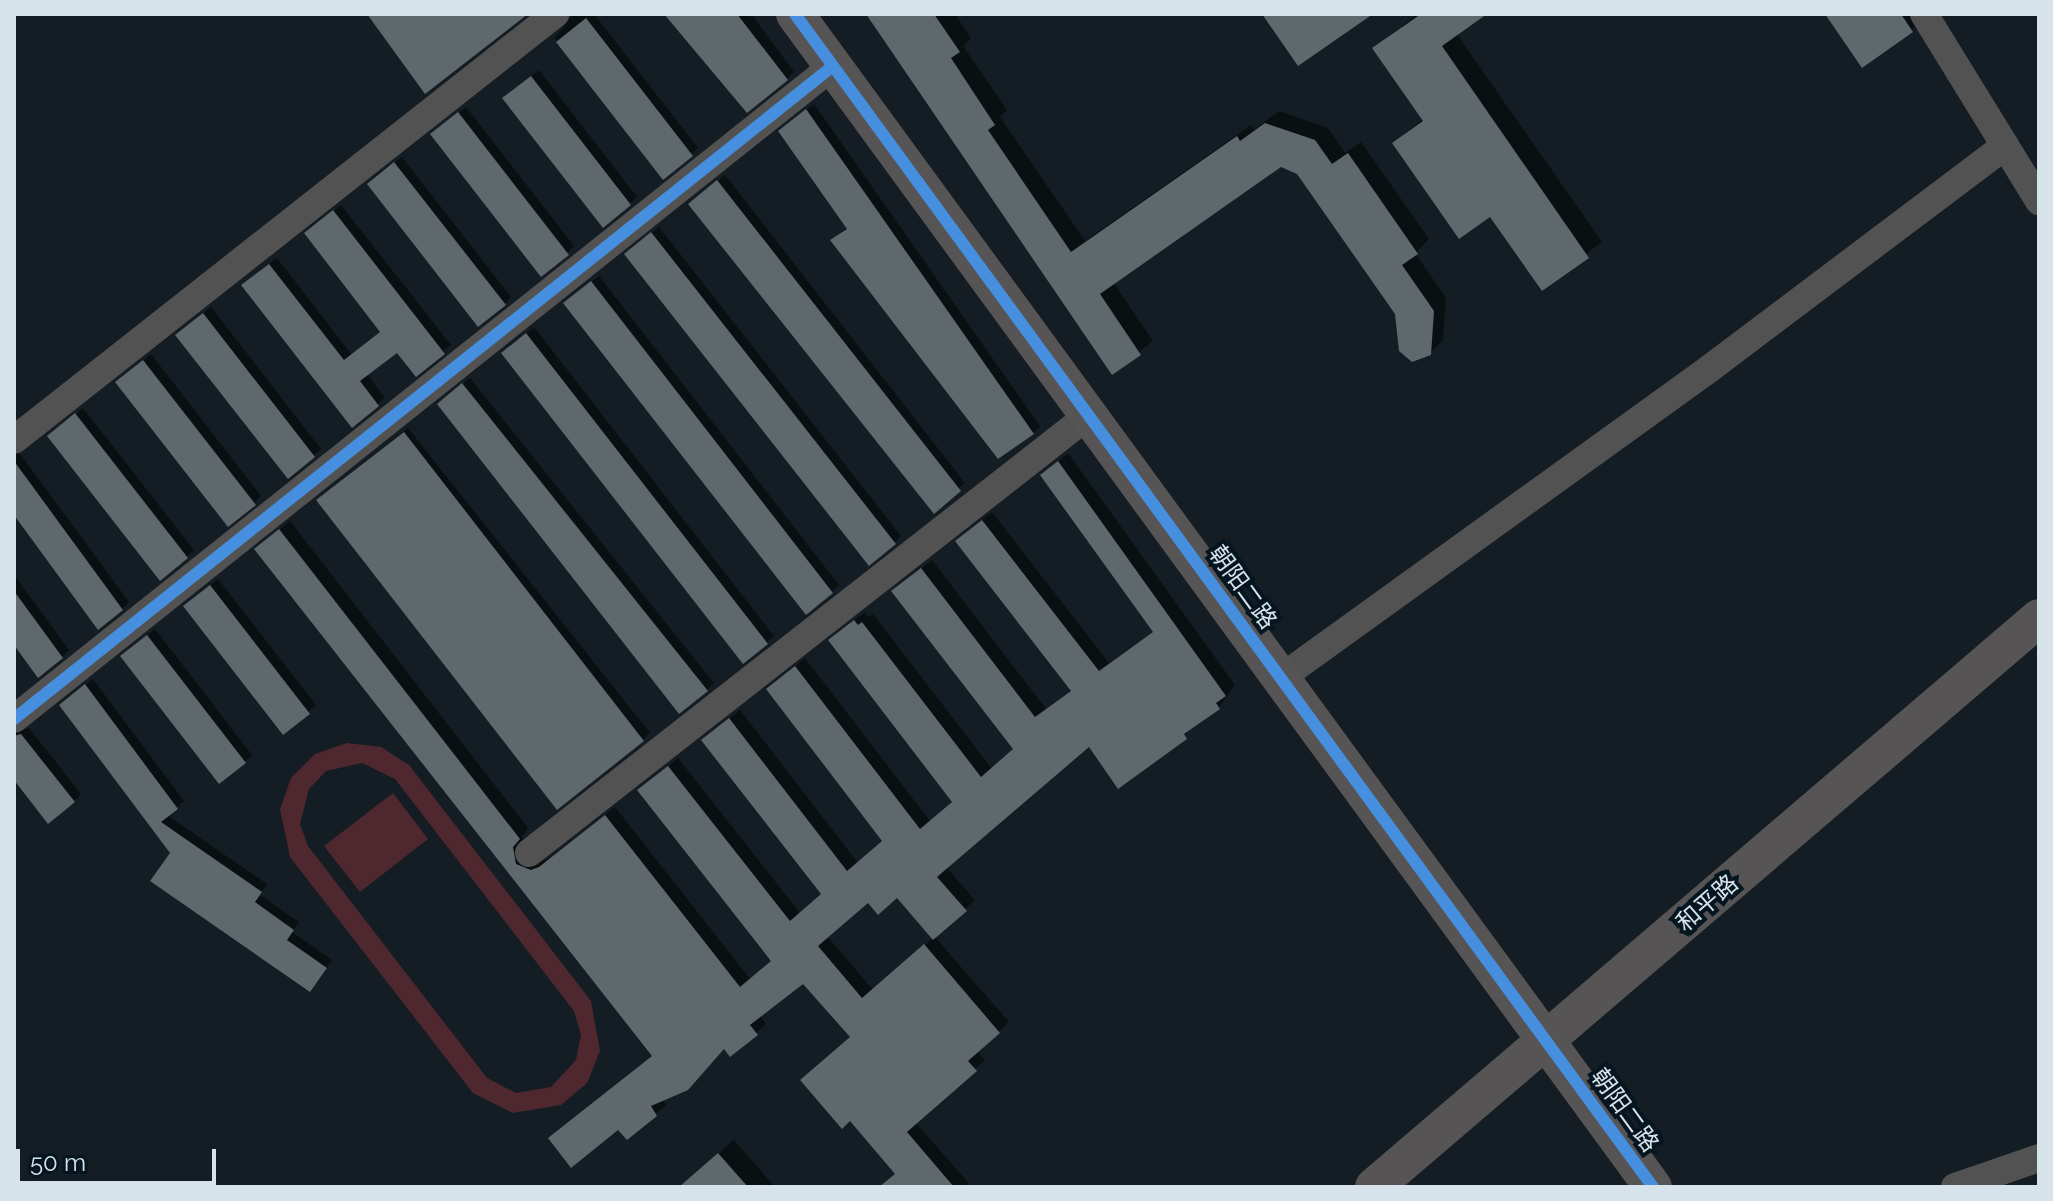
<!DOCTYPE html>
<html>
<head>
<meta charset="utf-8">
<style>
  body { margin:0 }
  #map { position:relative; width:2053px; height:1201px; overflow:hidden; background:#131d23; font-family:Raleway,"Noto Sans SC",sans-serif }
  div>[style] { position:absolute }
  .green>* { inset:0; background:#4e282e }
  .shadow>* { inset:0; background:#0007 }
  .building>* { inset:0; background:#5f686d }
  .street>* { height:28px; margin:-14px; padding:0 14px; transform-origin:14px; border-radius:14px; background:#525253 }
  .secondary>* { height:38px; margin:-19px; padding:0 19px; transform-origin:19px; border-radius:19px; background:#565455 }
  .cycleway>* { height:12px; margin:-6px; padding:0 6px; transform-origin:6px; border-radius:6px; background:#468fdf }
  span { translate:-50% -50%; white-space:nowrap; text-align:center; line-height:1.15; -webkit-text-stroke:8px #051620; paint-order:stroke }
  .street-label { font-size:24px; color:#d7e3ea }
  .frame { position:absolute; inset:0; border:16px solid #d7e3ea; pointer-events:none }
  .scale { position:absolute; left:16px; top:1149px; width:200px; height:36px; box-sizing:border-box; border:4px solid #d7e3ea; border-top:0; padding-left:10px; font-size:24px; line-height:28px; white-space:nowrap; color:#d7e3ea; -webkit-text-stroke:6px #051620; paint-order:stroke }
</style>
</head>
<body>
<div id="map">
  <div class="green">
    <i style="clip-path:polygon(evenodd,347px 743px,381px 747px,409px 765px,591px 1001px,600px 1051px,587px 1083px,561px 1105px,513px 1113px,473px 1093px,290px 857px,280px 809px,291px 778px,315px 754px,347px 743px,362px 763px,395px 779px,574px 1011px,581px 1035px,576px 1060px,551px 1087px,516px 1093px,487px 1078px,308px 846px,300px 824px,309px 789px,326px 771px,362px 763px)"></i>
    <i style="clip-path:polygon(393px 793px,428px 839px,360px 892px,324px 846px)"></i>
  </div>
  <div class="shadow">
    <i style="clip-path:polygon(573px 14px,594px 14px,698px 148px,664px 177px,555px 38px)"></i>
    <i style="clip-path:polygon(667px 14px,751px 14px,794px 72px,787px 79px)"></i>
    <i style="clip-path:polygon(869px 14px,955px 14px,971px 38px,963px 46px,1007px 110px,1000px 117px,1085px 241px,1251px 125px,1254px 130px,1279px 111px,1328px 128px,1345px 153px,1361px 142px,1429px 239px,1415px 253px,1446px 298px,1443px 340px,1430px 353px,1298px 172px,1281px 165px,1113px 282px,1153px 341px,1113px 372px)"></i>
    <i style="clip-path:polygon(1417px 14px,1484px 14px,1456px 33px,1602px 242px,1542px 288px,1491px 214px,1394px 143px,1424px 118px,1375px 48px)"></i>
    <i style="clip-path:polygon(1827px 14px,1924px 14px,1925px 16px,1911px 30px)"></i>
    <i style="clip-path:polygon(539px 70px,637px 197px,604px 225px,512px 91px)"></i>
    <i style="clip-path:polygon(814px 104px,1040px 426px,1033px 433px,832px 240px,848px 227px,788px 124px)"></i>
    <i style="clip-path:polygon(466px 107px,574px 246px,567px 253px,440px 127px)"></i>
    <i style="clip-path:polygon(402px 157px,511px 297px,504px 304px,376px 177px)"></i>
    <i style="clip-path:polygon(725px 175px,965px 483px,932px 511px,690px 204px)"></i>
    <i style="clip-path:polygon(341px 205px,451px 345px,416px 374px,397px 350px,367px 374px,385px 398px,352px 425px,251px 278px,277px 258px,352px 355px,382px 331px,314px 226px)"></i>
    <i style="clip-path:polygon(659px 227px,901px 536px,894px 543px,634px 247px)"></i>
    <i style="clip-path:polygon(599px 276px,839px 585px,832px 592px,573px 296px)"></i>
    <i style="clip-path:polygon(211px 307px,321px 449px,288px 476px,185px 328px)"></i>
    <i style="clip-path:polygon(534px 327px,774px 636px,744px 661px,511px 346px)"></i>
    <i style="clip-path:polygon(151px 354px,261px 496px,254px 503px,125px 375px)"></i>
    <i style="clip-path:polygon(470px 378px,714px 683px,707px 690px,447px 397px)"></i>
    <i style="clip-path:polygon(83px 408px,194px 550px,187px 557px,57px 429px)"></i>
    <i style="clip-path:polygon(408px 428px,650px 733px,643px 740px,325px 493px)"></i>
    <i style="clip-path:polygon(18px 451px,129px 602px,122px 609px,14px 512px,14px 454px)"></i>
    <i style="clip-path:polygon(evenodd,1068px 453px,1235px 685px,1219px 707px,1119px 786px,1089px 744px,946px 867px,975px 900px,934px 936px,1009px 1022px,977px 1051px,985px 1060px,915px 1122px,972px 1187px,895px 1187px,897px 1173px,852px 1036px,804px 981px,760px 1016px,766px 1024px,756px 1033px,725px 1047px,662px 1099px,666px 1105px,627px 1138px,654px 1055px,266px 540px,290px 521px,528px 828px,522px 836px,525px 855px,541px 861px,551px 858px,615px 807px,750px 979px,773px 960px,649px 781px,678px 758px,800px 913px,823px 894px,713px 731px,740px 710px,858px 863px,884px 840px,778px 680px,805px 658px,930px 821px,954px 801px,840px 631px,865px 612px,868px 617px,873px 614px,992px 769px,1015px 749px,904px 582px,932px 560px,1046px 709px,1072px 690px,967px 532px,992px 512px,1109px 663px,1155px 631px,1043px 475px,1068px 453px,897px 895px,934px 937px,873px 990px,827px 936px,868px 900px,897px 895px)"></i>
    <i style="clip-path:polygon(14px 575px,69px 650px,62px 657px,14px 641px)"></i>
    <i style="clip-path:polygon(218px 579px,316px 705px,284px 732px,193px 599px)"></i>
    <i style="clip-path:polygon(155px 629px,252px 755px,220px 781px,129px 650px)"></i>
    <i style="clip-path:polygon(93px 679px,184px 801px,167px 815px,267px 884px,260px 895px,299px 922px,292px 932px,332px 960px,317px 983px,172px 853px,69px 698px)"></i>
    <i style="clip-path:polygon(29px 728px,81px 794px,74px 801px,14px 777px,14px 732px)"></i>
    <i style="clip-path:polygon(734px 1140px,775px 1187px,680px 1187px)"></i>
  </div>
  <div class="building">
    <i style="clip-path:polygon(367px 14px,528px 14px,425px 94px)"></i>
    <i style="clip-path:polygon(664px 14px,737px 14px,788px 80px,747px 113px)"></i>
    <i style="clip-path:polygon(866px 14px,934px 14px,960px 52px,951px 58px,995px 125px,988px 130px,1071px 252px,1237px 136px,1240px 141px,1265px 123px,1315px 140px,1332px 164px,1348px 153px,1418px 254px,1402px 265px,1434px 311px,1431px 355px,1412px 362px,1399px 351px,1395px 314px,1297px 174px,1281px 167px,1100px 294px,1141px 355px,1112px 375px)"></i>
    <i style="clip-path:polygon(1262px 14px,1373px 14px,1298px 66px)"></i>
    <i style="clip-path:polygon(1421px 14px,1487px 14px,1442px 46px,1589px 258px,1542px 291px,1490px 217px,1459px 239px,1392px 143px,1423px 121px,1372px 48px)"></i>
    <i style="clip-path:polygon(1825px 14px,1901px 14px,1913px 32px,1862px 68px)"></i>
    <i style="clip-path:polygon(586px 18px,693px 156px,663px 180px,556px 42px)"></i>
    <i style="clip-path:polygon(531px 76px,631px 205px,603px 228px,502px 98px)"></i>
    <i style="clip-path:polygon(806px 109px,1034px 434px,998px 459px,830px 240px,847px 229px,778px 131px)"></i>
    <i style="clip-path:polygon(458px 112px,569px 255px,541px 277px,430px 134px)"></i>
    <i style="clip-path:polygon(394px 162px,506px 305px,478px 327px,367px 184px)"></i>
    <i style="clip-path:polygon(717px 180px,961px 491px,934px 514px,688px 204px)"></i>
    <i style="clip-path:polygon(333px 210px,445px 354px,416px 377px,397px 353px,360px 381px,379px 406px,352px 428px,241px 285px,269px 264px,344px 360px,380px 332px,304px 233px)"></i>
    <i style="clip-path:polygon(651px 232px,896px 544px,869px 566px,624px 254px)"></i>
    <i style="clip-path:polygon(591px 281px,833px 593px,806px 615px,563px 303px)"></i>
    <i style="clip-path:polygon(203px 313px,315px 457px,288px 479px,175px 335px)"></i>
    <i style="clip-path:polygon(526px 333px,768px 644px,743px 664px,501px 353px)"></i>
    <i style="clip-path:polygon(143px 360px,256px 505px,228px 527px,115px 382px)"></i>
    <i style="clip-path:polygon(462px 383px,708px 691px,679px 714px,437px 404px)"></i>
    <i style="clip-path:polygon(75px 413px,188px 558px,160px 581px,47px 436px)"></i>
    <i style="clip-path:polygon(404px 432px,644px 741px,557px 810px,316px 500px)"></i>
    <i style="clip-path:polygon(14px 461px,123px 610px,98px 630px,14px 515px)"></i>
    <i style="clip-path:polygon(1058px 461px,1226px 696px,1216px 703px,1220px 709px,1184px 734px,1187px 739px,1118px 789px,1089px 747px,937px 877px,967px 911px,933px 940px,897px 898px,878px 915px,868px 903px,818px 946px,862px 998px,924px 944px,1000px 1033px,968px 1061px,977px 1071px,907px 1132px,954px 1187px,879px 1187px,895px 1174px,850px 1121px,842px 1129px,800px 1080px,850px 1037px,803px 984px,750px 1025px,758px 1035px,730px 1057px,724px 1049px,688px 1090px,651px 1106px,657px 1116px,627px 1140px,618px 1130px,571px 1168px,548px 1138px,652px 1056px,254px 549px,279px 529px,520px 839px,513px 847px,516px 864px,531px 870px,539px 867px,605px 815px,740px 987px,771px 961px,637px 790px,668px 766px,790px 921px,821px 894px,701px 740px,729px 718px,847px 871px,882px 841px,766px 689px,795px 666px,920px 829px,952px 802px,828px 640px,854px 620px,858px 625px,862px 622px,981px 777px,1013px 749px,891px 591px,921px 568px,1035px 717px,1071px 691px,955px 541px,982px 520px,1099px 671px,1153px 632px,1040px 475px)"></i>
    <i style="clip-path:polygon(210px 585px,310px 714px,283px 735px,183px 606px)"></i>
    <i style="clip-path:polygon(14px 591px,63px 658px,38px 678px,14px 645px)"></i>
    <i style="clip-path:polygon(147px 635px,246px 763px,219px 784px,120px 656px)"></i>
    <i style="clip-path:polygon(85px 684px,178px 809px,161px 822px,262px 892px,255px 902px,294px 930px,287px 940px,327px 968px,310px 992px,150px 881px,170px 853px,59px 705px)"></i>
    <i style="clip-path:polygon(21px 734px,75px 802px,48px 824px,14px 780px,14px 736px)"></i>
    <i style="clip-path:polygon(718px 1153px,748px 1187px,679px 1187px)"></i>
  </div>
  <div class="street">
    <i style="left:1924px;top:14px;width:220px;rotate:58.4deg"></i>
    <i style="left:14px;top:440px;width:689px;rotate:-38.22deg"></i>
    <i style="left:1282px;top:677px;width:526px;rotate:-35.8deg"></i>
    <i style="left:1709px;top:369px;width:371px;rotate:-37deg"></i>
    <i style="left:14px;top:719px;width:1047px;rotate:-38.57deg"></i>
    <i style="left:529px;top:853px;width:712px;rotate:-38.04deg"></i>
    <i style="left:1955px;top:1187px;width:89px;rotate:-19deg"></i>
  </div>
  <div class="secondary">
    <i style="left:795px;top:14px;width:1453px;rotate:53.82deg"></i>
    <i style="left:1374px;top:1187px;width:875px;rotate:-40.55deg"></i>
  </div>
  <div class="cycleway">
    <i style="left:795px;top:14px;width:1453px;rotate:53.82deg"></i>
    <i style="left:14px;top:719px;width:1047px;rotate:-38.57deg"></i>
  </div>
  <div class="street-label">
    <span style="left:1243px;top:587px;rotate:54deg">朝阳二路</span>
    <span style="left:1707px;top:903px;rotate:-41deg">和平路</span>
    <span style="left:1625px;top:1110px;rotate:54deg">朝阳二路</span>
  </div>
  <div class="frame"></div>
  <div class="scale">50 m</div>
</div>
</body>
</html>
